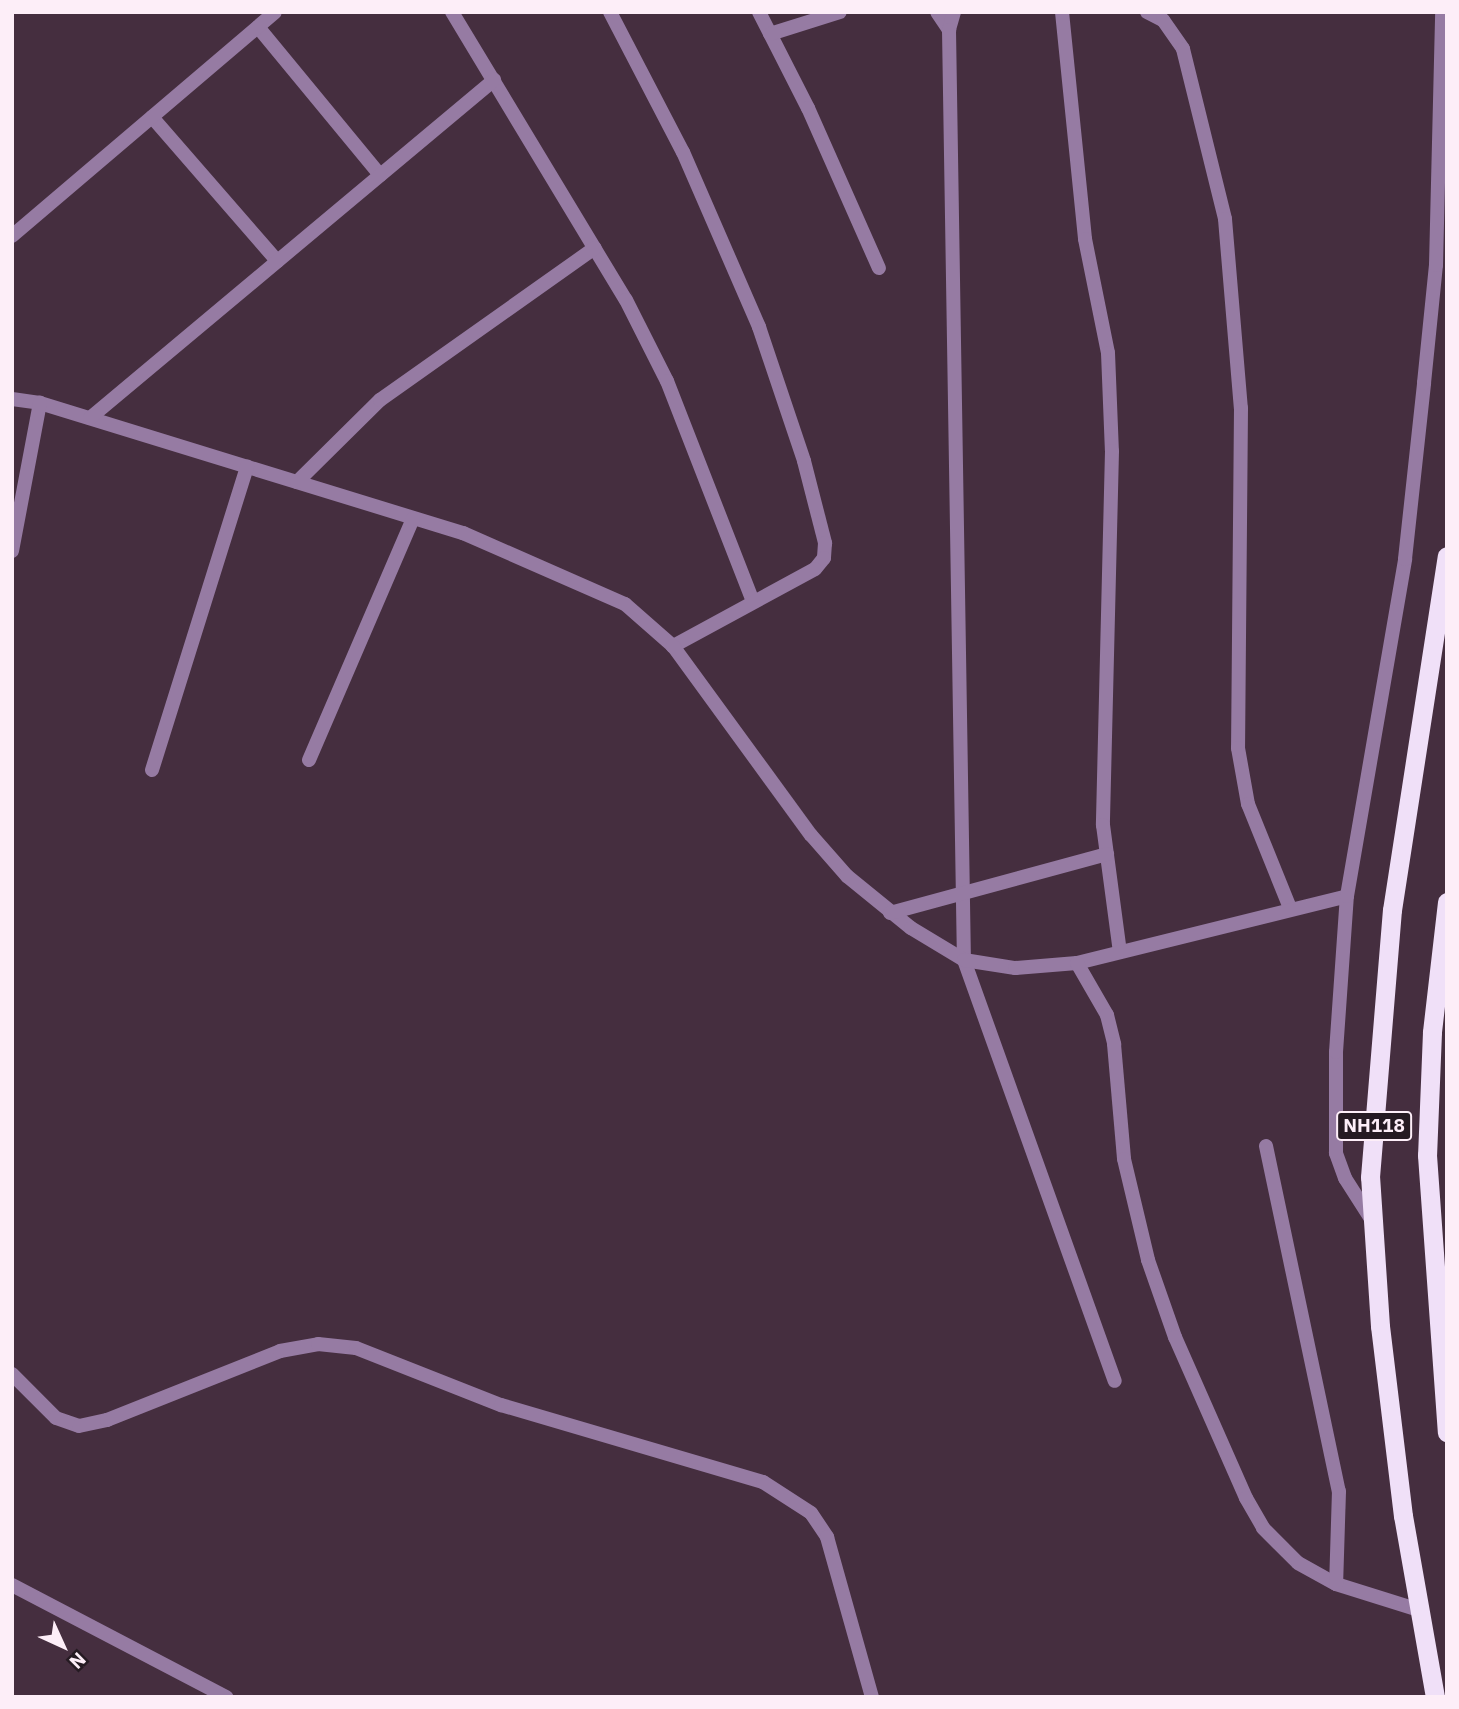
<!DOCTYPE html>
<html>
<head>
<meta charset="utf-8">
<style>
  body { margin:0 }
  #map { position:relative; width:1459px; height:1709px; overflow:hidden; background:#452e3f; font-family:"IBM Plex Sans",sans-serif }
  div>[style] { position:absolute }
  .service>* { height:14px; margin:-7px; padding:0 7px; transform-origin:7px; border-radius:7px; background:#967ba3 }
  .minor>* { height:14px; margin:-7px; padding:0 7px; transform-origin:7px; border-radius:7px; background:#967ba3 }
  .trunk>* { height:19px; margin:-9.5px; padding:0 9.5px; transform-origin:9.5px; border-radius:9.5px; background:#f0e0f8 }
  span { translate:-50% -50%; white-space:nowrap; text-align:center; line-height:1.15; -webkit-text-stroke:7px #251a22; paint-order:stroke }
  .shield-label span { padding:2px 5px; background:#251a22; border:2px solid; border-radius:5px; -webkit-text-stroke-width:0 }
  .shield-label { font-size:19px; color:#fdeef8; font-weight:700 }
  .frame { position:absolute; inset:0; border:14px solid #fdeef8; pointer-events:none }
  .north { position:absolute; left:28px; top:1611px; width:70px; height:70px; -webkit-text-stroke:5px #251a22; paint-order:stroke; rotate:135deg; font-size:19px; font-weight:700; line-height:28px; text-align:center; color:#fdeef8 }
  .north::after { content:''; display:block; margin:auto; width:24px; height:32px; background:#fdeef8; clip-path:polygon(50% 0,100% 100%,50% 72%,0 100%) }
</style>
</head>
<body>
<div id="map">
  <div class="service">
    <i style="left:12px;top:1374px;width:62px;rotate:45deg"></i>
    <i style="left:56px;top:1418px;width:24px;rotate:19deg"></i>
    <i style="left:79px;top:1426px;width:29px;rotate:-12deg"></i>
    <i style="left:107px;top:1420px;width:186px;rotate:-21.7deg"></i>
    <i style="left:280px;top:1351px;width:39px;rotate:-10deg"></i>
    <i style="left:318px;top:1344px;width:38px;rotate:6deg"></i>
    <i style="left:356px;top:1348px;width:156px;rotate:21.5deg"></i>
    <i style="left:501px;top:1405px;width:273px;rotate:16.4deg"></i>
    <i style="left:763px;top:1482px;width:57px;rotate:32.9deg"></i>
    <i style="left:811px;top:1513px;width:29px;rotate:56deg"></i>
    <i style="left:827px;top:1537px;width:166px;rotate:74.3deg"></i>
    <i style="left:12px;top:1585px;width:242px;rotate:27.6deg"></i>
  </div>
  <div class="minor">
    <i style="left:452px;top:12px;width:336px;rotate:58.9deg"></i>
    <i style="left:626px;top:300px;width:91px;rotate:63.2deg"></i>
    <i style="left:667px;top:381px;width:237px;rotate:68.7deg"></i>
    <i style="left:610px;top:12px;width:158px;rotate:62.5deg"></i>
    <i style="left:683px;top:152px;width:191px;rotate:66.5deg"></i>
    <i style="left:759px;top:327px;width:141px;rotate:71.4deg"></i>
    <i style="left:804px;top:461px;width:85px;rotate:75.6deg"></i>
    <i style="left:825px;top:543px;width:15px;rotate:94deg"></i>
    <i style="left:824px;top:558px;width:14px;rotate:129deg"></i>
    <i style="left:815px;top:569px;width:162px;rotate:151.5deg"></i>
    <i style="left:759px;top:12px;width:108px;rotate:63deg"></i>
    <i style="left:808px;top:108px;width:175px;rotate:66.1deg"></i>
    <i style="left:937px;top:12px;width:22px;rotate:56deg"></i>
    <i style="left:954px;top:12px;width:19px;rotate:106deg"></i>
    <i style="left:949px;top:30px;width:930px;rotate:89.08deg"></i>
    <i style="left:964px;top:960px;width:447px;rotate:70.3deg"></i>
    <i style="left:1062px;top:12px;width:228px;rotate:84.2deg"></i>
    <i style="left:1085px;top:239px;width:116px;rotate:78.6deg"></i>
    <i style="left:1108px;top:353px;width:98px;rotate:87.7deg"></i>
    <i style="left:1112px;top:451px;width:374px;rotate:91.4deg"></i>
    <i style="left:1103px;top:825px;width:128px;rotate:82.4deg"></i>
    <i style="left:1147px;top:12px;width:18px;rotate:27deg"></i>
    <i style="left:1163px;top:20px;width:35px;rotate:55deg"></i>
    <i style="left:1183px;top:49px;width:175px;rotate:76.1deg"></i>
    <i style="left:1225px;top:219px;width:190px;rotate:85.2deg"></i>
    <i style="left:1241px;top:408px;width:340px;rotate:90.5deg"></i>
    <i style="left:1238px;top:748px;width:57px;rotate:79.9deg"></i>
    <i style="left:1248px;top:804px;width:112px;rotate:68deg"></i>
    <i style="left:258px;top:27px;width:192px;rotate:50.5deg"></i>
    <i style="left:770px;top:34px;width:73px;rotate:-17.4deg"></i>
    <i style="left:152px;top:117px;width:191px;rotate:49deg"></i>
    <i style="left:12px;top:236px;width:345px;rotate:-40.4deg"></i>
    <i style="left:12px;top:399px;width:28px;rotate:8deg"></i>
    <i style="left:40px;top:403px;width:443px;rotate:17.1deg"></i>
    <i style="left:463px;top:533px;width:177px;rotate:23.7deg"></i>
    <i style="left:625px;top:604px;width:64px;rotate:41.2deg"></i>
    <i style="left:673px;top:646px;width:234px;rotate:53.9deg"></i>
    <i style="left:811px;top:835px;width:55px;rotate:48.7deg"></i>
    <i style="left:847px;top:876px;width:82px;rotate:39.1deg"></i>
    <i style="left:911px;top:928px;width:62px;rotate:31.1deg"></i>
    <i style="left:964px;top:960px;width:52px;rotate:8.9deg"></i>
    <i style="left:1015px;top:968px;width:62px;rotate:-4.6deg"></i>
    <i style="left:1077px;top:963px;width:278px;rotate:-13.9deg"></i>
    <i style="left:90px;top:418px;width:527px;rotate:-39.92deg"></i>
    <i style="left:297px;top:482px;width:117px;rotate:-44.7deg"></i>
    <i style="left:380px;top:400px;width:263px;rotate:-35.3deg"></i>
    <i style="left:12px;top:551px;width:151px;rotate:-79.3deg"></i>
    <i style="left:309px;top:760px;width:263px;rotate:-66.7deg"></i>
    <i style="left:152px;top:770px;width:318px;rotate:-72.6deg"></i>
    <i style="left:890px;top:913px;width:225px;rotate:-15.2deg"></i>
    <i style="left:1077px;top:963px;width:60px;rotate:60deg"></i>
    <i style="left:1107px;top:1015px;width:30px;rotate:76deg"></i>
    <i style="left:1114px;top:1044px;width:115px;rotate:85deg"></i>
    <i style="left:1124px;top:1159px;width:104px;rotate:76.6deg"></i>
    <i style="left:1148px;top:1260px;width:82px;rotate:70.7deg"></i>
    <i style="left:1175px;top:1337px;width:176px;rotate:66.2deg"></i>
    <i style="left:1246px;top:1498px;width:34px;rotate:60deg"></i>
    <i style="left:1263px;top:1528px;width:49px;rotate:45deg"></i>
    <i style="left:1298px;top:1563px;width:43px;rotate:28.9deg"></i>
    <i style="left:1336px;top:1584px;width:87px;rotate:17.4deg"></i>
    <i style="left:1266px;top:1146px;width:353px;rotate:78.1deg"></i>
    <i style="left:1339px;top:1491px;width:93px;rotate:91.8deg"></i>
    <i style="left:1373px;top:1222px;width:52px;rotate:-122.5deg"></i>
    <i style="left:1345px;top:1178px;width:27px;rotate:-110deg"></i>
    <i style="left:1336px;top:1153px;width:101px;rotate:-90deg"></i>
    <i style="left:1336px;top:1052px;width:156px;rotate:-86deg"></i>
    <i style="left:1347px;top:896px;width:342px;rotate:-80.2deg"></i>
    <i style="left:1405px;top:559px;width:177px;rotate:-83.8deg"></i>
    <i style="left:1424px;top:383px;width:119px;rotate:-84.2deg"></i>
    <i style="left:1436px;top:265px;width:253px;rotate:-88.6deg"></i>
  </div>
  <div class="trunk">
    <i style="left:1447px;top:902px;width:131px;rotate:96.6deg"></i>
    <i style="left:1432px;top:1032px;width:123px;rotate:92.3deg"></i>
    <i style="left:1427px;top:1155px;width:278px;rotate:85.9deg"></i>
    <i style="left:1435px;top:1697px;width:184px;rotate:-100deg"></i>
    <i style="left:1403px;top:1516px;width:191px;rotate:-96.9deg"></i>
    <i style="left:1380px;top:1326px;width:149px;rotate:-93.8deg"></i>
    <i style="left:1370px;top:1177px;width:268px;rotate:-85.3deg"></i>
    <i style="left:1392px;top:910px;width:358px;rotate:-81.2deg"></i>
  </div>
  <div class="shield-label">
    <span style="left:1374px;top:1126px">NH118</span>
  </div>
  <div class="frame"></div>
  <div class="north">N</div>
</div>
</body>
</html>
